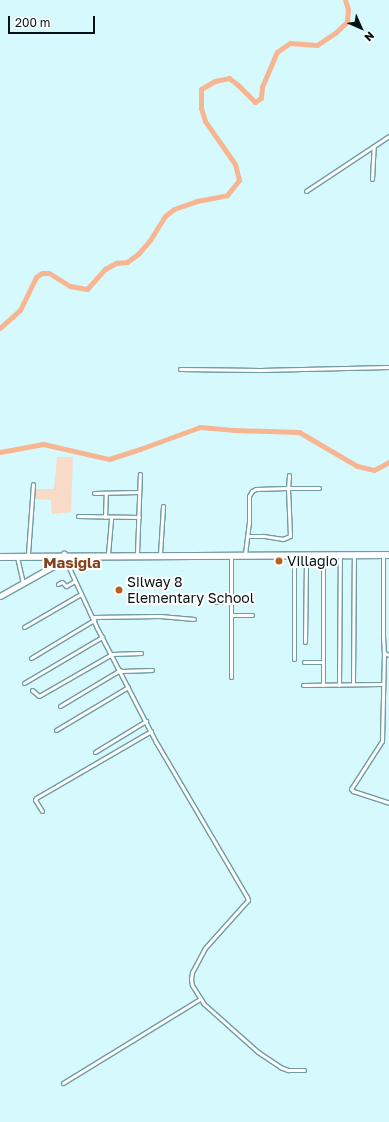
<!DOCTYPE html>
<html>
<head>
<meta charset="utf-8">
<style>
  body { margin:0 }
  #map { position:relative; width:389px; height:1122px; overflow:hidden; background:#d6f9fe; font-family:"Golos Text",sans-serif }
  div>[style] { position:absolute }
  .green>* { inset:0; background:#f9d9c7 }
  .river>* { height:5px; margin:-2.5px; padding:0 2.5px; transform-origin:2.5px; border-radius:2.5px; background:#f7b591 }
  .roads { filter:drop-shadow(1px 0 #729ba2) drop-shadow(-1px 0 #729ba2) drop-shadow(0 1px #729ba2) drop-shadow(0 -1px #729ba2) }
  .minor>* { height:3px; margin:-1.5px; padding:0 1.5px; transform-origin:1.5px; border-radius:1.5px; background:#fff }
  .secondary>* { height:4.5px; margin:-2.25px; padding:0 2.25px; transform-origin:2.25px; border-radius:2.25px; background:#fff }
  .trunk>* { height:5.5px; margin:-2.75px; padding:0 2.75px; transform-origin:2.75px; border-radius:2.75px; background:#fff }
  .dots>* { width:11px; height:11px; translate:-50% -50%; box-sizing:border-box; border:2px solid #fefefe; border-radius:50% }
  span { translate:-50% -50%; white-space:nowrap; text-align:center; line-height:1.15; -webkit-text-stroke:4px #fefefe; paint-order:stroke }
  .poi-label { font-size:14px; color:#021113 }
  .left { translate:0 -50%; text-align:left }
  .neighbourhood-label { font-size:15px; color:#81431c; font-weight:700 }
  .north { position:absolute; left:341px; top:8px; width:40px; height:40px; -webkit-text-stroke:3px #fefefe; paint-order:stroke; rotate:135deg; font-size:11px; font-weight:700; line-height:16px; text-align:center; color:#021113 }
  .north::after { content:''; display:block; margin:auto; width:14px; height:18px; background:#021113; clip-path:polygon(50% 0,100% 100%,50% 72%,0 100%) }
  .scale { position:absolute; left:8px; top:16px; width:87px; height:18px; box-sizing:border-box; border:2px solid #021113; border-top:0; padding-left:5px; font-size:12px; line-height:14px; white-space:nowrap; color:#021113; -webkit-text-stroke:3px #fefefe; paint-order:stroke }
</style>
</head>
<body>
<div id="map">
  <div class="green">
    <i style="clip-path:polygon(57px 457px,73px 457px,71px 512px,52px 514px,51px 500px,32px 499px,33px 489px,54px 489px)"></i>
  </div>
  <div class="river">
    <i style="left:0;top:328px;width:27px;rotate:-42deg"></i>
    <i style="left:20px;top:310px;width:37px;rotate:-64deg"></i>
    <i style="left:36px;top:277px;width:7px;rotate:-34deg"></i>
    <i style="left:42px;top:273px;width:7px"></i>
    <i style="left:49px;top:273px;width:25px;rotate:32deg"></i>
    <i style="left:70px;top:286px;width:17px;rotate:10deg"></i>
    <i style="left:87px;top:289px;width:27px;rotate:-48deg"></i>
    <i style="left:105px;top:269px;width:13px;rotate:-29deg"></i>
    <i style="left:116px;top:263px;width:11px;rotate:-5deg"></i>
    <i style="left:127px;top:262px;width:14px;rotate:-36deg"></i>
    <i style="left:138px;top:254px;width:18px;rotate:-49deg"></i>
    <i style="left:150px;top:240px;width:28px;rotate:-58deg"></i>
    <i style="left:165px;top:216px;width:11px;rotate:-38deg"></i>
    <i style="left:174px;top:209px;width:24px;rotate:-19deg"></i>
    <i style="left:197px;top:201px;width:31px;rotate:-11deg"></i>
    <i style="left:227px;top:195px;width:19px;rotate:-51deg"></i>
    <i style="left:239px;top:180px;width:16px;rotate:-104deg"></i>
    <i style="left:235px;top:164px;width:52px;rotate:-124.9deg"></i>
    <i style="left:205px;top:121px;width:14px;rotate:-107deg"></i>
    <i style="left:201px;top:108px;width:19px;rotate:-90deg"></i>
    <i style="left:201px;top:89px;width:16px;rotate:-30deg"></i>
    <i style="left:215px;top:81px;width:14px;rotate:-12deg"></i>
    <i style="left:229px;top:78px;width:11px;rotate:38deg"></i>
    <i style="left:238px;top:85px;width:24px;rotate:45deg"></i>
    <i style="left:255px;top:102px;width:7px;rotate:-34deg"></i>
    <i style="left:261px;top:98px;width:11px;rotate:-85deg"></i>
    <i style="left:262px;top:87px;width:38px;rotate:-67deg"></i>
    <i style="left:277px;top:52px;width:16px;rotate:-35deg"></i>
    <i style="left:290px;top:43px;width:27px;rotate:4deg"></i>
    <i style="left:317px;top:45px;width:22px;rotate:-34deg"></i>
    <i style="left:335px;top:33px;width:16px;rotate:-43deg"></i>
    <i style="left:347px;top:22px;width:13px;rotate:-86deg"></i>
    <i style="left:348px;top:9px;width:9px;rotate:-108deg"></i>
    <i style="left:0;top:452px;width:44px;rotate:-10.5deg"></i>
    <i style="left:43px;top:444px;width:68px;rotate:12.8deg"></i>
    <i style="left:109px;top:459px;width:33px;rotate:-18deg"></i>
    <i style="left:140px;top:449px;width:64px;rotate:-20.1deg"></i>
    <i style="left:200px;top:427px;width:33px;rotate:5deg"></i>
    <i style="left:233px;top:430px;width:66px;rotate:1.7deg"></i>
    <i style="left:299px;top:432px;width:67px;rotate:30.4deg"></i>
    <i style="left:357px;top:466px;width:17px;rotate:13deg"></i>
    <i style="left:374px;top:470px;width:17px;rotate:-28deg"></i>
  </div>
  <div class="roads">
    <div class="minor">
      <i style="left:372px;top:179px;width:33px;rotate:-87deg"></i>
      <i style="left:306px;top:191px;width:100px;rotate:-33.5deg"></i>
      <i style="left:180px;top:369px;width:80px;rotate:0.7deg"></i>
      <i style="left:260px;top:370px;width:129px;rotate:-1.3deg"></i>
      <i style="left:289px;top:475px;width:13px;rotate:94deg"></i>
      <i style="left:288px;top:488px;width:31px"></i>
      <i style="left:94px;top:493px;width:45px;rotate:-1.3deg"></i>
      <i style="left:78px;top:516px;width:61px;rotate:0.9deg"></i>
      <i style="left:105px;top:517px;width:24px;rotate:-88deg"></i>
      <i style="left:28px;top:554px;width:70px;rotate:-85.9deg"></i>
      <i style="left:108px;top:554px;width:36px;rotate:-85deg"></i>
      <i style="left:137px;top:554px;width:80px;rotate:-87.9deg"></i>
      <i style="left:160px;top:554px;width:48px;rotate:-86.4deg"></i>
      <i style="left:245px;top:554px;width:31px;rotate:-83deg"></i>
      <i style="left:249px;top:523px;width:27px;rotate:-90deg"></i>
      <i style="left:249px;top:496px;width:6px;rotate:-59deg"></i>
      <i style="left:252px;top:491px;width:4px;rotate:-27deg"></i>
      <i style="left:256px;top:489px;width:32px;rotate:-2deg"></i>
      <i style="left:288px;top:488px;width:48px;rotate:87.6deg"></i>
      <i style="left:290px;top:536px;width:8px;rotate:157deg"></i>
      <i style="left:283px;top:539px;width:20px;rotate:-171deg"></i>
      <i style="left:263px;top:536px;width:15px;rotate:180deg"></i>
      <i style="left:383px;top:554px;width:82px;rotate:90deg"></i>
      <i style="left:383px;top:636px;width:17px;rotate:87deg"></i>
      <i style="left:384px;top:653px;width:5px;rotate:22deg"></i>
      <i style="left:17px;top:557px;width:27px;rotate:77deg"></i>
      <i style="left:64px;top:557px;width:76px;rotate:65.1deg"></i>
      <i style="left:96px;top:626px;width:131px;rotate:62.7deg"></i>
      <i style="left:156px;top:742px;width:180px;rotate:59.6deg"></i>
      <i style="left:247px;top:897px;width:3px;rotate:72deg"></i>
      <i style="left:248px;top:900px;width:64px;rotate:131.9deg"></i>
      <i style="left:205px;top:948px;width:27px;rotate:118deg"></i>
      <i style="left:192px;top:972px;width:7px;rotate:98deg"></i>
      <i style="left:191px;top:979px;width:6px;rotate:81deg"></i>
      <i style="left:192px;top:985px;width:22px;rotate:58deg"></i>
      <i style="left:204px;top:1004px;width:72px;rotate:41.6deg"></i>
      <i style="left:258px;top:1052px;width:27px;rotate:34deg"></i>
      <i style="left:280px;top:1067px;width:9px;rotate:21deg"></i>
      <i style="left:288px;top:1070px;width:16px"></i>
      <i style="left:58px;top:584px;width:4px;rotate:-27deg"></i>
      <i style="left:62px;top:582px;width:6px;rotate:45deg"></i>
      <i style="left:66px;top:586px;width:10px;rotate:-29deg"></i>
      <i style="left:216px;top:602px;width:15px"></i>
      <i style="left:231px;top:602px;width:13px;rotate:90deg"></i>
      <i style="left:231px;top:615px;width:21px"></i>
      <i style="left:231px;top:602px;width:46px;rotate:-90deg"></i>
      <i style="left:92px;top:617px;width:68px;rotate:-0.8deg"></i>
      <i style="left:160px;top:616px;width:34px;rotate:5deg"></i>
      <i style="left:24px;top:627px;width:66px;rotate:-30.1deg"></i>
      <i style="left:305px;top:642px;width:87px;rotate:-89.3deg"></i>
      <i style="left:384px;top:653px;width:88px;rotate:91.3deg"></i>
      <i style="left:382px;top:741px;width:57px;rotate:122.9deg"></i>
      <i style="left:351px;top:789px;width:3px;rotate:45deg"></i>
      <i style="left:353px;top:791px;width:38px;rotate:18deg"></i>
      <i style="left:112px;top:654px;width:29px;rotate:-2deg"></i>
      <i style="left:31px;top:658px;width:74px;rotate:-31.1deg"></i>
      <i style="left:294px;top:659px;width:103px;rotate:-90deg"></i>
      <i style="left:304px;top:662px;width:19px"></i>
      <i style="left:121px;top:671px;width:31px;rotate:-2deg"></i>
      <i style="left:231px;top:677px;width:62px;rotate:-90deg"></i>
      <i style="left:24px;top:683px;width:91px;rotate:-30.5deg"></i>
      <i style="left:353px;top:684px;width:130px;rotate:-89.6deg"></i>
      <i style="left:303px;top:685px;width:79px;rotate:-0.7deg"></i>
      <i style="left:323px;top:685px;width:131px;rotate:-90deg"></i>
      <i style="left:339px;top:685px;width:131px;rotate:-89.6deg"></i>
      <i style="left:32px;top:690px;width:9px;rotate:41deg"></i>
      <i style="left:39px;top:696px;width:84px;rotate:-29.9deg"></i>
      <i style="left:60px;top:706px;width:70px;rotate:-31deg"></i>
      <i style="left:56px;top:730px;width:84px;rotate:-30.8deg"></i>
      <i style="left:95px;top:752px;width:60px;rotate:-31.3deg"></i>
      <i style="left:42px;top:811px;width:13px;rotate:-122deg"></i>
      <i style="left:35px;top:800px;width:2px;rotate:-63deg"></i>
      <i style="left:36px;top:798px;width:133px;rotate:-30.2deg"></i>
      <i style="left:63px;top:1083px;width:161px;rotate:-31.5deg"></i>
    </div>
    <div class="secondary">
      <i style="left:0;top:596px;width:68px;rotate:-29.2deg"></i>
      <i style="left:59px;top:563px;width:6px;rotate:-45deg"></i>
      <i style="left:63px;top:559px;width:5px;rotate:-79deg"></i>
    </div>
    <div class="trunk">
      <i style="left:0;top:557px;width:389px;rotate:-0.3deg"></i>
    </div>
  </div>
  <div class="dots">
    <i style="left:279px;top:561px;background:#be5e1b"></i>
    <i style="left:119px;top:590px;background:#be5e1b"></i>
  </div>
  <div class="poi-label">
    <span class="left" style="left:287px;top:561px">Villagio</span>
    <span class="left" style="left:127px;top:590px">Silway 8<br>Elementary School</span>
  </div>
  <div class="neighbourhood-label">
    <span style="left:72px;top:563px">Masigla</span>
  </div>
  <div class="north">N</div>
  <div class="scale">200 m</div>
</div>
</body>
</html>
